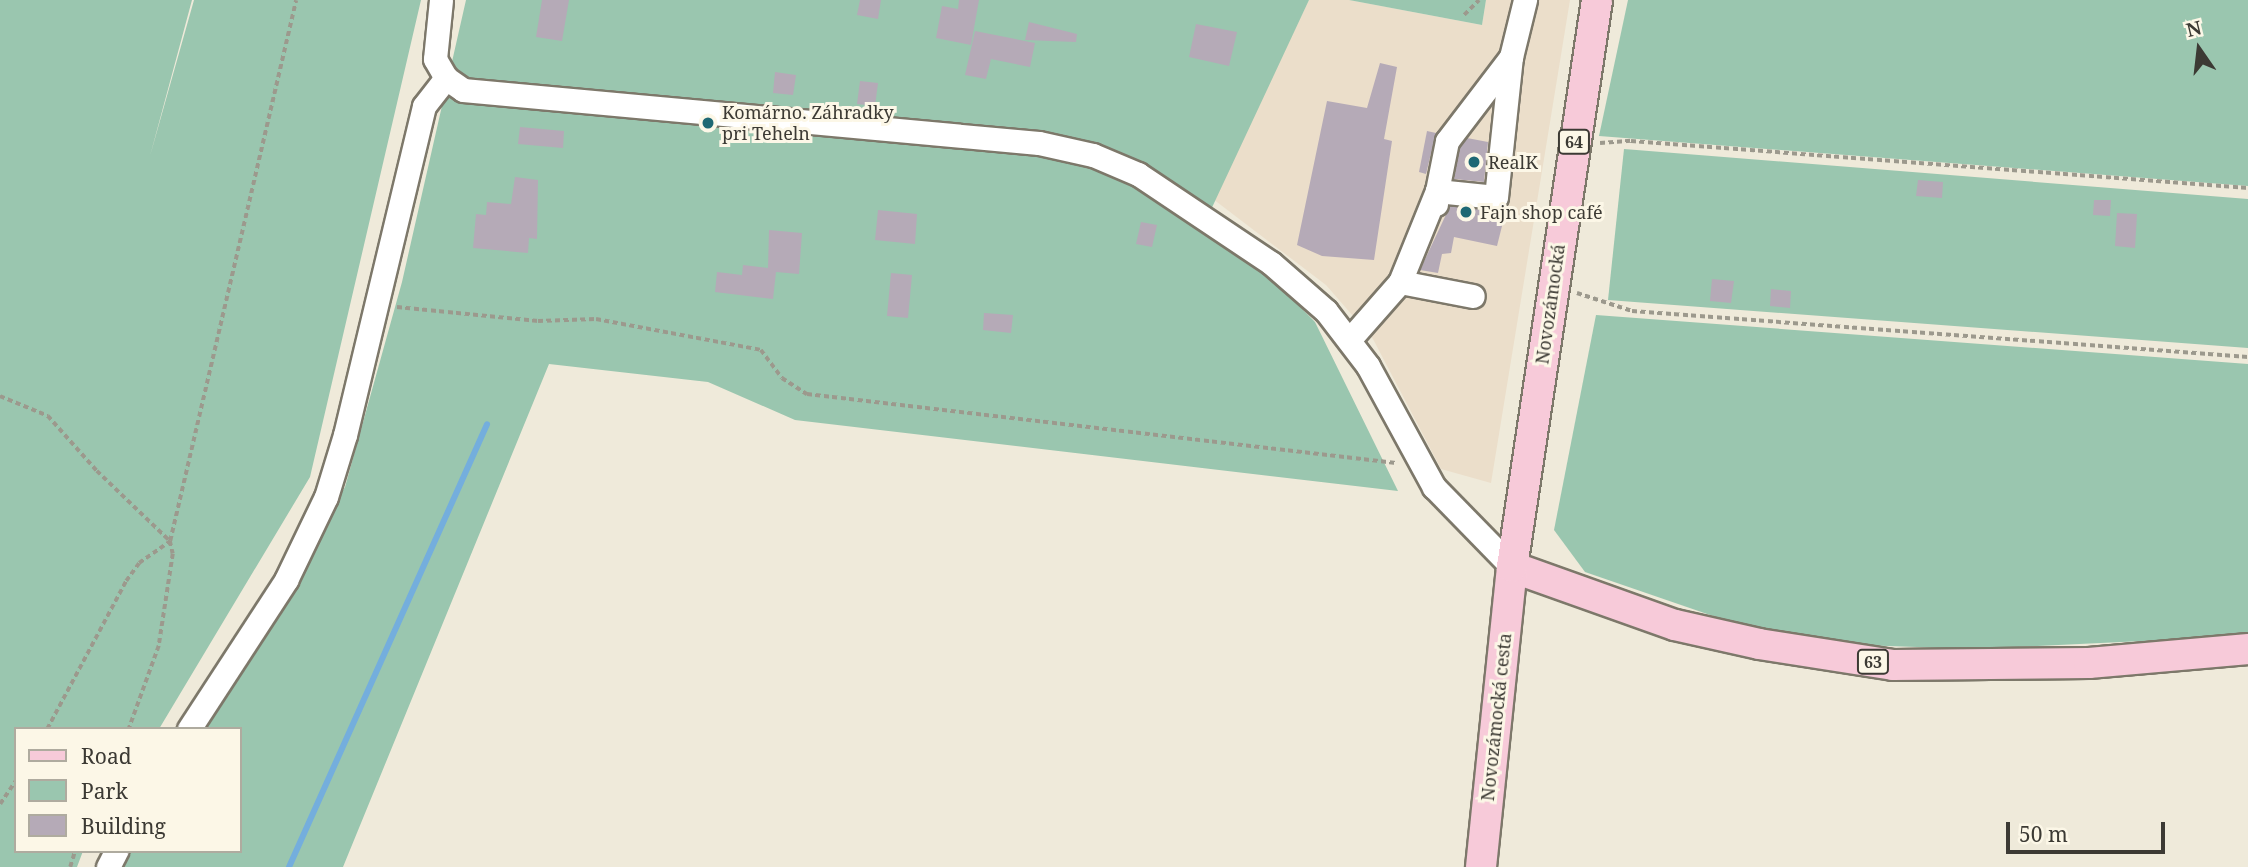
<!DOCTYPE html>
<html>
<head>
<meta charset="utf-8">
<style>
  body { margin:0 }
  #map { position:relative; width:2248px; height:867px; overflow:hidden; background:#efeada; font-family:"Noto Serif",serif }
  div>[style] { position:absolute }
  .commercial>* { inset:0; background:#ebdeca }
  .green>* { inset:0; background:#9ac6af }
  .stream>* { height:6px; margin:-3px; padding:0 3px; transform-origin:3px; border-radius:3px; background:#74aedd }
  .building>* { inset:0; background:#b5aab7 }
  .path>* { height:3.5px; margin-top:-1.75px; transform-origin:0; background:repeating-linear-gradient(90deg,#9c998d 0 5px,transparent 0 8.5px) }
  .roads { filter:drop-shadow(2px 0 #7d786a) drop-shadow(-2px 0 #7d786a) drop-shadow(0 2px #7d786a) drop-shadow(0 -2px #7d786a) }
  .minor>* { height:23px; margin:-11.5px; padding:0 11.5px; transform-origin:11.5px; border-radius:11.5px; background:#fff }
  .major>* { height:30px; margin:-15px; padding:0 15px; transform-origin:15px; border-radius:15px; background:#f7cad9 }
  .dots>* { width:19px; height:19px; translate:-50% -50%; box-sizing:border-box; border:4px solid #fcf7e7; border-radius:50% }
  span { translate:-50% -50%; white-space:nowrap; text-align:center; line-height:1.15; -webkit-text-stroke:6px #fcf7e7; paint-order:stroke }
  .shield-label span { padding:2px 5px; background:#fcf7e7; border:2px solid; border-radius:5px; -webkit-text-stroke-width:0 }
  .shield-label { font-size:16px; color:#3c3a34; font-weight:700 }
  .poi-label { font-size:18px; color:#3c3a34 }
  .left { translate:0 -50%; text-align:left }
  .street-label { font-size:18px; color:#3c3a34 }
  .legend { position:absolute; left:14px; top:727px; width:228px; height:126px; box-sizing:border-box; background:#fcf7e7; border:2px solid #afab9f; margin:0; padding:9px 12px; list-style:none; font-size:21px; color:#3c3a34 }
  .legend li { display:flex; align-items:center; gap:14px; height:35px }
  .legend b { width:35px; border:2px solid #afab9f }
  .north { position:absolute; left:2164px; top:14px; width:70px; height:70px; -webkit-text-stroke:5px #fcf7e7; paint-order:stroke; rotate:346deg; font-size:19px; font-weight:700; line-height:28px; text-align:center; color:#3c3a34 }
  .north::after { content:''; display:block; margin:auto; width:24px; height:32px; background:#3c3a34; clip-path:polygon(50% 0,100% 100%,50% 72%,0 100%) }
  .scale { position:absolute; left:2006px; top:822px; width:159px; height:32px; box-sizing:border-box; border:4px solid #3c3a34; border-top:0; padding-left:9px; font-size:21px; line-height:24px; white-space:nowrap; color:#3c3a34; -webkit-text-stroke:5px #fcf7e7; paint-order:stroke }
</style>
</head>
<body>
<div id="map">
  <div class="commercial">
    <i style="clip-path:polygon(1309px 0,1349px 0,1482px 25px,1486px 0,1570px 0,1491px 483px,1441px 469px,1373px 339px,1326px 285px,1213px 199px)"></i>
  </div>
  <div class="green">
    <i style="clip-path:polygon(0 0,192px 0,150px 156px,194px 0,421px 0,310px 477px,159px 729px,16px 729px,16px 851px,83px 851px,77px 867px,0 867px)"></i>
    <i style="clip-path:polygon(466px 0,1309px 0,1201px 231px,1265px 271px,1315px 322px,1398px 491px,795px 420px,708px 382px,549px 364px,343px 867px,117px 867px,123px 851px,240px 851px,240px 729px,198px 729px,345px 487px,402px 282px)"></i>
    <i style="clip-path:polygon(1349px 0,1486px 0,1482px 25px)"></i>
    <i style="clip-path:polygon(1628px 0,2248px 0,2248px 186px,1599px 136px)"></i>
    <i style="clip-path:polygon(1624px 149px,2248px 199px,2248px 348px,1608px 300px)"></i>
    <i style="clip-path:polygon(1596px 315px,2248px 364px,2248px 636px,1975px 649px,1859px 645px,1745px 627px,1585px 572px,1554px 530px)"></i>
  </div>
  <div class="stream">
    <i style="left:289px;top:867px;width:485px;rotate:-65.9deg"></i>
  </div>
  <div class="building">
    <i style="clip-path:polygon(542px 0,569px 0,562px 41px,536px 37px)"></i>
    <i style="clip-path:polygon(860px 0,881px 0,878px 19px,857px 15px)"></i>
    <i style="clip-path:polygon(959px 0,979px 0,971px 45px,936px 38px,942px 6px,958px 9px)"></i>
    <i style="clip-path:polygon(1029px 22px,1077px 34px,1076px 42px,1025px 40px)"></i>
    <i style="clip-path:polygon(1196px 24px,1237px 32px,1229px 66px,1189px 57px)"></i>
    <i style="clip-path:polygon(975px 31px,1035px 43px,1030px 67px,991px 59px,986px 79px,965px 75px)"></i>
    <i style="clip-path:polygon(1380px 63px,1397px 67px,1384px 139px,1392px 141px,1374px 260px,1322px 256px,1297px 245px,1327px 101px,1367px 108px)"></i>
    <i style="clip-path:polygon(775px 72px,796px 75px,793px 95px,773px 93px)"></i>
    <i style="clip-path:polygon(860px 81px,878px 83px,875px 106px,857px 104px)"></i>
    <i style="clip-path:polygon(520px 127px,564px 131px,563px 148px,518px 144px)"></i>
    <i style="clip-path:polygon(1427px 131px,1436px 133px,1426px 174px,1419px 172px)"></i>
    <i style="clip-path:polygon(1467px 138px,1488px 142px,1484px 182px,1454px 179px,1460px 147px)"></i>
    <i style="clip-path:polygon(515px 177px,538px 180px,537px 239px,529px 238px,528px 253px,473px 248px,476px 214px,486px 215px,487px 202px,511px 204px)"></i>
    <i style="clip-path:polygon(1918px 180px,1943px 182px,1942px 198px,1916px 196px)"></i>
    <i style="clip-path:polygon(2094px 200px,2111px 200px,2110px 216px,2093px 215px)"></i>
    <i style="clip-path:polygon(1450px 206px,1495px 211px,1507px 206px,1497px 246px,1454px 237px,1451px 253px,1442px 254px,1438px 273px,1420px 270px)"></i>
    <i style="clip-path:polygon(878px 210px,917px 214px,915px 244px,875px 240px)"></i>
    <i style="clip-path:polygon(2117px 213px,2137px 214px,2135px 248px,2115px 246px)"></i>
    <i style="clip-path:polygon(1141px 222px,1157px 225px,1152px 247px,1136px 244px)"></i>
    <i style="clip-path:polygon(769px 230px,802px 233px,799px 274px,776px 272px,773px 299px,715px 292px,717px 272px,742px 275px,743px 265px,768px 268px)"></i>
    <i style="clip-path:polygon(891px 273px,912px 275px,908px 318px,887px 316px)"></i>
    <i style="clip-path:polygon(1712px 279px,1734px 281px,1731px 303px,1710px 301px)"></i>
    <i style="clip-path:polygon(1771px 289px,1791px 291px,1790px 308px,1770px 306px)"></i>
    <i style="clip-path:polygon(984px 313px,1013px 315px,1011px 333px,983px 330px)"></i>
  </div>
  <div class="path">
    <i style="left:1464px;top:15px;width:21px;rotate:-45deg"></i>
    <i style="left:1600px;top:143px;width:31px;rotate:-4deg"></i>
    <i style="left:1631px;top:141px;width:619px;rotate:4.36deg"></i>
    <i style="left:1577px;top:293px;width:58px;rotate:18.1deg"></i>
    <i style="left:1632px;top:311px;width:618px;rotate:4.27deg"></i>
    <i style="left:397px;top:307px;width:142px;rotate:5.7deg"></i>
    <i style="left:538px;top:321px;width:58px;rotate:-2deg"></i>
    <i style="left:596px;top:319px;width:168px;rotate:10.6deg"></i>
    <i style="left:761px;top:350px;width:35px;rotate:53deg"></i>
    <i style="left:782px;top:378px;width:30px;rotate:33deg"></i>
    <i style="left:807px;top:394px;width:593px;rotate:6.68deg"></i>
    <i style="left:0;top:396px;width:52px;rotate:22.6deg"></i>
    <i style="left:48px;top:416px;width:74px;rotate:48.3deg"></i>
    <i style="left:97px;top:471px;width:101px;rotate:43.8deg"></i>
    <i style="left:170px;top:541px;width:13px;rotate:77deg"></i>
    <i style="left:173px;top:554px;width:93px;rotate:98.7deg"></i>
    <i style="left:159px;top:646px;width:88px;rotate:109.9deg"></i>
    <i style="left:47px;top:729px;width:168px;rotate:-61.9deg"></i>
    <i style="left:126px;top:581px;width:22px;rotate:-54deg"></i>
    <i style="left:139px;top:563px;width:38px;rotate:-35deg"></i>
    <i style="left:170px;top:541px;width:555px;rotate:-76.89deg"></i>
    <i style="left:0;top:804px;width:29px;rotate:-56deg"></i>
    <i style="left:70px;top:867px;width:17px;rotate:-73deg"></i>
  </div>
  <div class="roads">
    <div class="minor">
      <i style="left:441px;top:0;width:59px;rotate:95.8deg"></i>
      <i style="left:435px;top:59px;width:22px;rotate:60deg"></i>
      <i style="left:446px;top:78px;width:21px;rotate:35deg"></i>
      <i style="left:463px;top:90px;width:578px;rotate:5.26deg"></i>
      <i style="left:1039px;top:143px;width:55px;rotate:12.5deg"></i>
      <i style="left:1093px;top:155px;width:49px;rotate:22.9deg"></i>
      <i style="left:1138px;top:174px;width:160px;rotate:33.8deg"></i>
      <i style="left:1271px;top:263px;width:73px;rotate:41.1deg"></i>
      <i style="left:1326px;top:311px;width:69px;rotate:52.6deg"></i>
      <i style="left:1368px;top:366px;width:138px;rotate:61.4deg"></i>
      <i style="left:1434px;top:487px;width:112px;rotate:45.7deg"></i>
      <i style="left:1436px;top:204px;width:13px;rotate:-86deg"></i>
      <i style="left:1437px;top:191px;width:59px;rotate:5.8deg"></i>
      <i style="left:1496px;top:197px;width:141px;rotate:-83.9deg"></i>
      <i style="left:1400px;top:282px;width:74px;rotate:10.9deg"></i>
      <i style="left:1350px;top:339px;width:76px;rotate:-48.7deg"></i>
      <i style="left:1400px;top:282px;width:98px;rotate:-67.9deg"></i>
      <i style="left:1437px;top:191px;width:51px;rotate:-78.7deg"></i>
      <i style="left:1447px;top:141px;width:106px;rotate:-52.7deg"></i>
      <i style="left:1511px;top:57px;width:59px;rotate:-76.2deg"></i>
      <i style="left:189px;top:729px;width:178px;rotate:-56.9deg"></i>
      <i style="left:286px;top:580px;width:92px;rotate:-64.3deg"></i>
      <i style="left:326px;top:497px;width:65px;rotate:-73deg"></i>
      <i style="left:345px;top:435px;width:338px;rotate:-76.5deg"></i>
      <i style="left:424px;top:106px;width:36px;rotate:-52deg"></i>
      <i style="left:108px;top:867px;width:18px;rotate:-63deg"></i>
    </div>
    <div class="major">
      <i style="left:1512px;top:567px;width:173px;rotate:19.6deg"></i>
      <i style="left:1675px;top:625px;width:86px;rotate:12.7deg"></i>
      <i style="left:1759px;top:644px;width:136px;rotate:8.9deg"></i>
      <i style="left:1893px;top:665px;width:196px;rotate:-0.6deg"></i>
      <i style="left:2089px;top:663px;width:160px;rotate:-5deg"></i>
      <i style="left:1481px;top:867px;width:302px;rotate:-84.1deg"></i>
      <i style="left:1512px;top:567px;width:573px;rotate:-81.47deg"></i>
    </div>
  </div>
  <div class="dots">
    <i style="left:708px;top:123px;background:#1e6874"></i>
    <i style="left:1474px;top:162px;background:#1e6874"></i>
    <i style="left:1466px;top:212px;background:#1e6874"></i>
  </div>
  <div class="shield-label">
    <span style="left:1574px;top:142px">64</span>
    <span style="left:1873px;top:662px">63</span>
  </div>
  <div class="poi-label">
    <span class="left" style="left:722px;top:123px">Komárno. Záhradky<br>pri Teheln</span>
    <span class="left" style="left:1488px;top:162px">RealK</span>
    <span class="left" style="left:1480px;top:212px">Fajn shop café</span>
  </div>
  <div class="street-label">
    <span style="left:1550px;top:304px;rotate:-82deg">Novozámocká</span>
    <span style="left:1496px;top:717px;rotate:-84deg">Novozámocká cesta</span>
  </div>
  <ul class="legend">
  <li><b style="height:9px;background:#f7cad9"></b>Road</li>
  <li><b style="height:19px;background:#9ac6af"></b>Park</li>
  <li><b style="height:19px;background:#b5aab7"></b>Building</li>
  </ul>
  <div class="north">N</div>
  <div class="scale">50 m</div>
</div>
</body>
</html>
